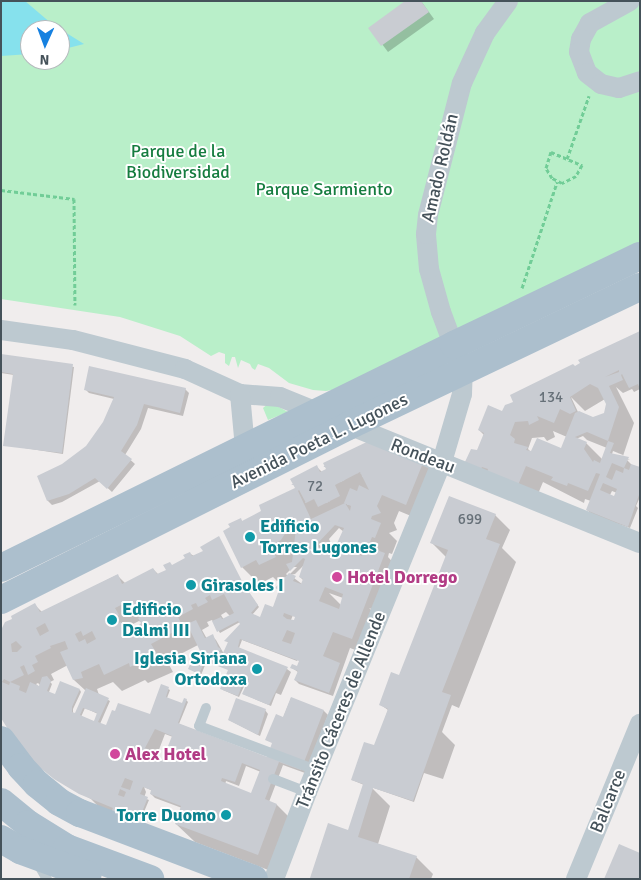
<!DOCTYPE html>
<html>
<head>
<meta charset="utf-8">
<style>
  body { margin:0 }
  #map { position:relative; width:641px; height:880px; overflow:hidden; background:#f0eded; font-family:Signika,sans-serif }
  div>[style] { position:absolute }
  .green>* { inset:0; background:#b9efc9 }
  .water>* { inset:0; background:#86e1ed }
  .shadow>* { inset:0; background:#0003 }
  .building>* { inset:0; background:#c9ccd2 }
  .path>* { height:3px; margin-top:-1.5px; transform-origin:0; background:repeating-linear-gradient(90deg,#71cd97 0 4px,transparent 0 6.5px) }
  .lane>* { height:10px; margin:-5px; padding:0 5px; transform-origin:5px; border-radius:5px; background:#bdc9d0 }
  .street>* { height:20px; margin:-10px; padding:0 10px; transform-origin:10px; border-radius:10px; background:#bdc9d0 }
  .primary>* { height:28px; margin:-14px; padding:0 14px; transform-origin:14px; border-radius:14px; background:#acbfcd }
  .dots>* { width:14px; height:14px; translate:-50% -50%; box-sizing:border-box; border:2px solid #fff; border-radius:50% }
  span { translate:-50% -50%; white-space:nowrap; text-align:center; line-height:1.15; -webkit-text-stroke:4px #fff; paint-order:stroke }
  .number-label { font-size:15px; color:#667078 }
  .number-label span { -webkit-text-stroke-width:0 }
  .park-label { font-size:18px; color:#157c3f }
  .street-label { font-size:18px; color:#45525a }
  .culture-label { font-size:18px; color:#0d838f; font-weight:700 }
  .left { translate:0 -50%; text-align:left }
  .right { translate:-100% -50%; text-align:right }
  .hotel-label { font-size:18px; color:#b23c85; font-weight:700 }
  .frame { position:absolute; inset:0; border:2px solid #45525a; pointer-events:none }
  .north { position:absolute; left:20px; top:20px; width:50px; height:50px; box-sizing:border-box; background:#fff; border:1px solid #b5babd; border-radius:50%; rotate:182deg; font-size:14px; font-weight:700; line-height:20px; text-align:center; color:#45525a }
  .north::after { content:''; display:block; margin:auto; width:18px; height:22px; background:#1681e0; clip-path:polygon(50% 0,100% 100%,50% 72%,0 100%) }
</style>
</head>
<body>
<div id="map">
  <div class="green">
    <i style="clip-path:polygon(evenodd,1px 1px,640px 1px,640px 246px,337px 389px,326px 391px,313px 390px,289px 383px,269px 368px,258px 364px,255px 370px,252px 368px,250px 364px,241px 360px,238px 368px,235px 357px,232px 357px,229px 366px,225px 363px,225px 354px,219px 352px,211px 356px,180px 336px,120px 317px,1px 299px,1px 1px,30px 30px,60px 30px,60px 60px,30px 60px,30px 30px)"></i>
    <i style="clip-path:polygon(270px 402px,288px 412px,268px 420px,263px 408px)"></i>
  </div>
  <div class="water">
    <i style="clip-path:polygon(1px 1px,25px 1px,52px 24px,84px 44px,60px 50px,60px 30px,30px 30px,30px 54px,1px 56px)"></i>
  </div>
  <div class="shadow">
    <i style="clip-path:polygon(421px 1px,434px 19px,388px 52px,370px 28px)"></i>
    <i style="clip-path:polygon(evenodd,640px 332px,640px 389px,634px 392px,632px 389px,623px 393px,616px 387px,634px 423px,623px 456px,630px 460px,626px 459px,632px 465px,640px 468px,640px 497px,636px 506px,638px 508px,630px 528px,594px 516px,587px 510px,591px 501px,585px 499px,584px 503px,543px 482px,535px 501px,483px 481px,478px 451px,484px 435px,479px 430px,503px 412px,581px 364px,640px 332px,571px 397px,585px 411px,605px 399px,608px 404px,605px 414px,593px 418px,578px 412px,571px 397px,640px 332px,553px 431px,567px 437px,562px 450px,532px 453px,528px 449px,532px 438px,544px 437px,547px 441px,555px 437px,553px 431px,640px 332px,583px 436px,587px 440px,607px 448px,602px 459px,586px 443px,576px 439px,583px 436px,640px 332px,613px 451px,623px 455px,622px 458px,612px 454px,613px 451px,640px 332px,612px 491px,617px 493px,614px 498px,610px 495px,612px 491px)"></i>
    <i style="clip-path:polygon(1px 355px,74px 367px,63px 454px,5px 445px,14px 375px,1px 373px)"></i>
    <i style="clip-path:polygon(85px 389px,185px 389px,189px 393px,183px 416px,148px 408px,141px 429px,125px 455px,135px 464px,112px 492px,100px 481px,62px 502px,52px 505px,48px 501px,39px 476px,63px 465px,87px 447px,104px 423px,114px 399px,89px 393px)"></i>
    <i style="clip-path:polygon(evenodd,424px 460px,441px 476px,423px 521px,399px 511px,394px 523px,397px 530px,389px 533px,397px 541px,392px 554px,389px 553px,388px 557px,399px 569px,374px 610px,369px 608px,382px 620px,369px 655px,350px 648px,333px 696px,299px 684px,295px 680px,298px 672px,292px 668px,297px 668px,301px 657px,299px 657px,297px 661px,242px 640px,239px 648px,287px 669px,291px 672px,281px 695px,276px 693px,271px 706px,243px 694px,249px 681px,247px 680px,239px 697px,223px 690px,234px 672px,198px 645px,167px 661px,173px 672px,148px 683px,145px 680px,122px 691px,113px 682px,97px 689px,99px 695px,110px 701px,100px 724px,106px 727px,150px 716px,162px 686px,170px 690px,167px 698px,182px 704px,186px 700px,188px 702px,179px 724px,267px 758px,291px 698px,324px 711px,328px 715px,305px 773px,283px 765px,269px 802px,277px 805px,295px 823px,276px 873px,195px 842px,176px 824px,182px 808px,155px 798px,151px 794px,153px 791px,144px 787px,146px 792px,144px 798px,149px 800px,141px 819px,144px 821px,141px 828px,102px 810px,91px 799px,65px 785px,1px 716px,1px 633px,14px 619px,35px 605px,42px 612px,117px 575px,126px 584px,153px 569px,159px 575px,187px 559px,189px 553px,244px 586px,259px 607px,252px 615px,260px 618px,273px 608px,280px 591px,277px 588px,288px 576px,277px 581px,273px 577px,259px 584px,242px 567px,240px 519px,243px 522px,263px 512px,297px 489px,317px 467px,322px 472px,424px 460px,339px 528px,344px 532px,335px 552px,329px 539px,339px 528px,424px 460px,305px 564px,300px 577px,304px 581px,302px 584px,290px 575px,295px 574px,305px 564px,424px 460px,293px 567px,297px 567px,288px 576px,286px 574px,293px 567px,424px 460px,329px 593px,343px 598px,341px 605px,329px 593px,424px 460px,226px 612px,230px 616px,224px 620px,221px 615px,226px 612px,424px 460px,293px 615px,296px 616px,295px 621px,291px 620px,293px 615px,424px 460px,212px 620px,220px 633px,240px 622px,241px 625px,226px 641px,229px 643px,224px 654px,216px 640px,212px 636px,207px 639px,202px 630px,209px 626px,207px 622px,212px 620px,424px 460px,139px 621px,142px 623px,135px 632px,131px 625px,139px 621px,424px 460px,68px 665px,74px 680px,86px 691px,76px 715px,73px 714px,73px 709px,81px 692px,80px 690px,56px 696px,49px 692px,52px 684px,50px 682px,54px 680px,51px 674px,68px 665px,424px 460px,38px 683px,40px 685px,40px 688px,36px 684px,38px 683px,424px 460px,85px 708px,98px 714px,94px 722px,81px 717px,85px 708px,424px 460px,165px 734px,173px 737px,162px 762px,155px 760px,165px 734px,424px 460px,246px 766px,261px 772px,256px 797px,225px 785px,226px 781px,239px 786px,246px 766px)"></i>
    <i style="clip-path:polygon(495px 515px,510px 530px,502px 548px,516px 562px,459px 708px,452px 705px,442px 732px,455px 745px,443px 779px,424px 773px,414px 802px,371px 787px,390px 806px,378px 844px,416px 857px,433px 874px,431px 879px,313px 879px,311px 877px,349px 832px,364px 785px,352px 780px,375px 747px,388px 710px,381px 705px,404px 678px,447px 558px,432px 543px)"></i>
    <i style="clip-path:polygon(204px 658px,206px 663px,201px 675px,190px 669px)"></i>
    <i style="clip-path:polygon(265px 710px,268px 714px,260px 736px,229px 720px)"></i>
  </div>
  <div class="building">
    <i style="clip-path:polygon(405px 1px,421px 1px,429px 12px,381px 46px,368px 28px)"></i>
    <i style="clip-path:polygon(evenodd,640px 331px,640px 389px,638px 384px,629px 388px,622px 374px,621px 375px,623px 380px,609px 386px,619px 407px,608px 441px,587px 432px,575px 437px,587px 442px,584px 449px,593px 462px,594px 460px,600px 463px,608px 441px,614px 443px,610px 453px,629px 457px,624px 468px,612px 463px,606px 477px,612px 480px,616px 470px,623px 473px,624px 468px,629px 470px,631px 464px,640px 467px,640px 492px,628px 527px,586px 510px,600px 474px,596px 473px,588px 491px,568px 483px,567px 486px,551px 480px,553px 477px,526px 466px,518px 485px,487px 473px,488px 469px,482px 467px,480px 470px,464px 464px,471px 449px,477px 450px,484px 433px,478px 430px,488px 405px,502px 411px,505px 405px,513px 402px,510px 395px,573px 364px,575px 366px,580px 363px,578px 360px,640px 331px,619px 370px,619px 372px,605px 377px,619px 370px,640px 331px,590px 384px,598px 388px,606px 404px,604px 413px,593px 417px,579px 411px,575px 413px,561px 448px,537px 438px,531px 451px,526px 450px,528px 447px,514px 443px,515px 439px,510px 435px,515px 422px,528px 421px,529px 425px,539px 420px,537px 416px,554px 423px,560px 409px,570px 414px,576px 411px,570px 397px,590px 384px,640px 331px,603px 483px,617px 489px,614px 496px,600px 490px,603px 483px)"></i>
    <i style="clip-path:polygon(1px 354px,73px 364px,62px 453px,3px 446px,13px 374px,1px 372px)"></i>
    <i style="clip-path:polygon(89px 366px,186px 388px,180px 413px,144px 404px,137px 425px,121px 451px,132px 459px,107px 489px,95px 478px,69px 494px,47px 501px,37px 476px,62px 464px,86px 446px,103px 422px,114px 397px,84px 390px)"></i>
    <i style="clip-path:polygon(evenodd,375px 438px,425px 458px,406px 505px,382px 495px,377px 506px,381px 513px,372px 516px,371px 519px,381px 523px,375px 538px,372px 537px,368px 547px,385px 553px,352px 639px,333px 632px,323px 656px,340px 663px,329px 693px,294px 680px,298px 671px,290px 668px,292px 664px,297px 666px,299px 661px,240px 639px,238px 647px,288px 667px,269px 705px,242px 694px,249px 679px,245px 678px,238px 696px,220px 689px,228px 670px,205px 661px,199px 674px,188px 669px,193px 658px,202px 655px,187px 624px,196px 620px,205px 638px,213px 634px,218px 647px,221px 649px,219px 652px,223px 653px,228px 642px,224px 641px,240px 624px,238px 621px,217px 632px,212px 621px,221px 617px,222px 619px,234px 613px,224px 594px,212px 600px,210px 595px,205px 598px,208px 602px,198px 607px,196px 603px,191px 605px,193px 609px,178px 617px,183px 627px,151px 644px,157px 654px,130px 667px,129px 663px,104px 675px,99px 664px,81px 672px,83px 678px,73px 680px,60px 652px,68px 649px,65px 641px,50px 646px,51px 648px,35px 656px,38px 662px,32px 665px,35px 671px,28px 675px,24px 665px,20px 667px,24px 675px,10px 682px,20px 686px,19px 690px,26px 693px,30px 682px,39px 686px,42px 677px,47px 676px,51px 681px,47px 691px,55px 694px,60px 681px,80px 689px,72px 707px,72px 712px,75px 713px,86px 688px,109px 698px,98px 722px,106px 725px,112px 710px,115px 711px,118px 703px,150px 714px,161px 684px,169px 687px,166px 697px,182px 703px,184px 698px,187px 699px,178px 723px,267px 757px,272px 743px,265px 740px,276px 714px,283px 717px,291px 697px,324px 710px,301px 770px,279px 762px,265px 799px,277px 804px,258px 855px,175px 824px,181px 806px,150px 794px,151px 790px,143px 787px,140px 794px,148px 797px,137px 825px,110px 814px,113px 808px,79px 794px,54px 779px,33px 762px,17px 744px,1px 718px,1px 630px,5px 622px,12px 619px,11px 616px,35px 603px,40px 612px,118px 574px,122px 584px,153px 568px,157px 574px,166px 570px,163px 565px,170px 562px,172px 565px,185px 558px,183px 555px,190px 552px,192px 556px,203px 551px,200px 547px,219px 536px,243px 583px,258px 605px,251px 613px,260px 617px,265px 604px,273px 607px,279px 590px,275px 588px,289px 573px,296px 576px,293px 581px,301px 584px,303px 579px,299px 577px,305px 559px,303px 558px,290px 571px,286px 564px,292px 562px,296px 528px,288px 529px,281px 540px,276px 543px,279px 549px,273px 551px,276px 557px,259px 565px,256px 560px,241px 568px,223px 531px,230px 527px,228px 524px,241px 518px,242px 521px,261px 511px,259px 505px,295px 488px,290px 479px,317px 465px,320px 472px,326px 469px,323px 463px,375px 438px,360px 472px,369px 490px,359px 485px,357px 491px,350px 488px,344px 503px,351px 506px,350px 511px,345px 503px,311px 519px,298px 491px,299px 490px,306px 503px,314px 499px,318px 507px,340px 496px,335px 485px,360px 472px,375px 438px,335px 525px,344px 528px,333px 552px,315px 546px,335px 525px,375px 438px,356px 542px,366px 546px,362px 556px,352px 552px,356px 542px,375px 438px,325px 587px,343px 594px,339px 609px,319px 601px,325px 587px,375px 438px,132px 604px,135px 610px,144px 605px,148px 613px,138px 618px,141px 623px,130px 635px,121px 622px,117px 624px,114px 618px,119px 615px,115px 608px,121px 605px,132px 604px,375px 438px,284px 613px,295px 617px,294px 620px,287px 619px,283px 616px,284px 613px,375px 438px,45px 623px,49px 631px,40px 636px,36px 628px,45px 623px,375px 438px,287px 630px,295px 633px,291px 644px,282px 641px,287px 630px,375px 438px,81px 631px,83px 636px,92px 631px,96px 639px,87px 644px,85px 639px,79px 642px,75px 634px,81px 631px,375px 438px,16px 641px,22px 647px,17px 652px,12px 652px,11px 644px,16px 641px,375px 438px,4px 679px,10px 682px,9px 685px,2px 682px,4px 679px,375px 438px,83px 708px,97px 713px,94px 721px,80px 715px,83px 708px,375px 438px,155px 729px,172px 736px,162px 761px,151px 757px,153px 751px,145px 748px,155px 729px,375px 438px,242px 763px,260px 770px,251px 793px,221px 781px,222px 778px,235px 782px,242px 763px,375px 438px,125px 778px,133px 781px,130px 790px,121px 787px,125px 778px,375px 438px,120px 789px,126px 792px,124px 797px,118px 795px,120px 789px)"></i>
    <i style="clip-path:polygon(449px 496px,496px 514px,486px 539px,500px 544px,442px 692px,451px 695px,413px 801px,373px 788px,358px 837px,417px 856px,409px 879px,310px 878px,328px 823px,348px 830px,363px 784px,351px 780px,364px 742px,374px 745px,388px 709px,379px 705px,391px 672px,399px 675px,448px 550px,430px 543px)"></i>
    <i style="clip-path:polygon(159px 660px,160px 665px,152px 667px,151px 662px)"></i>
    <i style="clip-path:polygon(236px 698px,266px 709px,258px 735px,228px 720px)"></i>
    <i style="clip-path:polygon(619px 844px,640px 853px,640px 879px,604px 879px)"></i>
  </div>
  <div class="path">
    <i style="left:551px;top:152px;width:34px;rotate:23deg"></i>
    <i style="left:582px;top:165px;width:13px;rotate:119deg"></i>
    <i style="left:576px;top:176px;width:16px;rotate:153deg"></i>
    <i style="left:562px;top:183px;width:11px;rotate:-153deg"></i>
    <i style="left:552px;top:178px;width:12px;rotate:-121deg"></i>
    <i style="left:546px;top:168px;width:17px;rotate:-73deg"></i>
    <i style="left:567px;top:159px;width:67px;rotate:-70.8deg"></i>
    <i style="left:1px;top:190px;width:74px;rotate:7deg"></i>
    <i style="left:74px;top:199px;width:106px;rotate:89.5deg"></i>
    <i style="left:522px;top:288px;width:112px;rotate:-71.7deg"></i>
  </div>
  <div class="lane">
    <i style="left:206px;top:708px;width:19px;rotate:111deg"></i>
    <i style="left:199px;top:726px;width:125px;rotate:20.6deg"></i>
    <i style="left:273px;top:779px;width:36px;rotate:21deg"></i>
    <i style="left:37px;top:862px;width:20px;rotate:60deg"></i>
  </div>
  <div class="street">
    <i style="left:630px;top:1px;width:46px;rotate:151.2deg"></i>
    <i style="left:590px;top:23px;width:18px;rotate:119deg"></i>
    <i style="left:581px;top:39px;width:13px;rotate:99deg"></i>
    <i style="left:579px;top:52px;width:22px;rotate:69deg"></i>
    <i style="left:587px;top:73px;width:18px;rotate:38deg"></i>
    <i style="left:601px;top:84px;width:18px;rotate:13deg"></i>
    <i style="left:619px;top:88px;width:22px;rotate:-18deg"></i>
    <i style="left:1px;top:330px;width:73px;rotate:7.9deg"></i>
    <i style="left:73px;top:340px;width:116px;rotate:14.5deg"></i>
    <i style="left:185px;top:369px;width:60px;rotate:24.4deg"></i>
    <i style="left:240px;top:394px;width:40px;rotate:4.3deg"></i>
    <i style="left:280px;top:397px;width:388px;rotate:22.1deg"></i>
    <i style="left:240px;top:394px;width:54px;rotate:84.7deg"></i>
    <i style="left:274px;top:879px;width:93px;rotate:-69.2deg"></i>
    <i style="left:307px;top:792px;width:357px;rotate:-67.8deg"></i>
    <i style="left:442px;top:462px;width:71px;rotate:-73.6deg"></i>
    <i style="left:462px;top:394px;width:23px;rotate:-88deg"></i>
    <i style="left:463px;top:371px;width:63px;rotate:-110.4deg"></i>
    <i style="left:441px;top:312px;width:45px;rotate:-105.6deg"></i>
    <i style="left:429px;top:269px;width:35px;rotate:-95deg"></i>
    <i style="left:426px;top:234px;width:19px;rotate:-84deg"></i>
    <i style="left:428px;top:215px;width:136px;rotate:-75.6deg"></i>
    <i style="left:462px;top:83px;width:55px;rotate:-65.3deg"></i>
    <i style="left:485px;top:33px;width:39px;rotate:-54deg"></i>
    <i style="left:576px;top:879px;width:168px;rotate:-67.6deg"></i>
  </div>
  <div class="primary">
    <i style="left:1px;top:568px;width:505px;rotate:-26.21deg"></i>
    <i style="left:454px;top:345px;width:206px;rotate:-25.6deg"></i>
    <i style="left:1px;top:600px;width:388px;rotate:-26.6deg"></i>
    <i style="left:348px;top:426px;width:323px;rotate:-25.5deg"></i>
    <i style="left:1px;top:740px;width:34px;rotate:53deg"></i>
    <i style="left:21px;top:767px;width:23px;rotate:47deg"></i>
    <i style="left:37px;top:784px;width:28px;rotate:39deg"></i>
    <i style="left:59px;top:802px;width:24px;rotate:28deg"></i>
    <i style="left:80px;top:813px;width:186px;rotate:20.8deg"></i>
    <i style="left:1px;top:802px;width:35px;rotate:39deg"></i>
    <i style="left:28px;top:824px;width:46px;rotate:31.6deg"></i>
    <i style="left:67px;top:848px;width:89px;rotate:20.5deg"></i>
    <i style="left:1px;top:839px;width:22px;rotate:30deg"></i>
    <i style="left:20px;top:850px;width:72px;rotate:20.2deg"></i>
  </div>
  <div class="dots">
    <i style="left:250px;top:537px;background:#0f9aa8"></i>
    <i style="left:337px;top:577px;background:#d1479c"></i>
    <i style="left:191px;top:585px;background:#0f9aa8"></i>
    <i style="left:112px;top:620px;background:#0f9aa8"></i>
    <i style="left:257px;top:669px;background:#0f9aa8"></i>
    <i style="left:115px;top:754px;background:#d1479c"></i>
    <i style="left:226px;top:815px;background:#0f9aa8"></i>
  </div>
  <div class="number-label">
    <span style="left:551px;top:398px">134</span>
    <span style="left:315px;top:487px">72</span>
    <span style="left:470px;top:520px">699</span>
  </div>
  <div class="park-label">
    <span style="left:178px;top:162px">Parque de la<br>Biodiversidad</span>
    <span style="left:324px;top:189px">Parque Sarmiento</span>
  </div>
  <div class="street-label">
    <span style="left:440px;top:168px;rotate:-77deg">Amado Roldán</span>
    <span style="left:319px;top:441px;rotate:-26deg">Avenida Poeta L. Lugones</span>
    <span style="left:423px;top:456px;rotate:21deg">Rondeau</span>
    <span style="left:341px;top:710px;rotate:-68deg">Tránsito Cáceres de Allende</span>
    <span style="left:608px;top:801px;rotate:-68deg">Balcarce</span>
  </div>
  <div class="culture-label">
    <span class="left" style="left:260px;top:537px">Edificio<br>Torres Lugones</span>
    <span class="left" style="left:201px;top:585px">Girasoles I</span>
    <span class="left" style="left:122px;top:620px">Edificio<br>Dalmi III</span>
    <span class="right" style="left:247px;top:669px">Iglesia Siriana<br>Ortodoxa</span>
    <span class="right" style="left:216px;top:815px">Torre Duomo</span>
  </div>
  <div class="hotel-label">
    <span class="left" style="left:347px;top:577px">Hotel Dorrego</span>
    <span class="left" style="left:125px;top:754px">Alex Hotel</span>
  </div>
  <div class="frame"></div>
  <div class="north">N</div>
</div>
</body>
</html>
